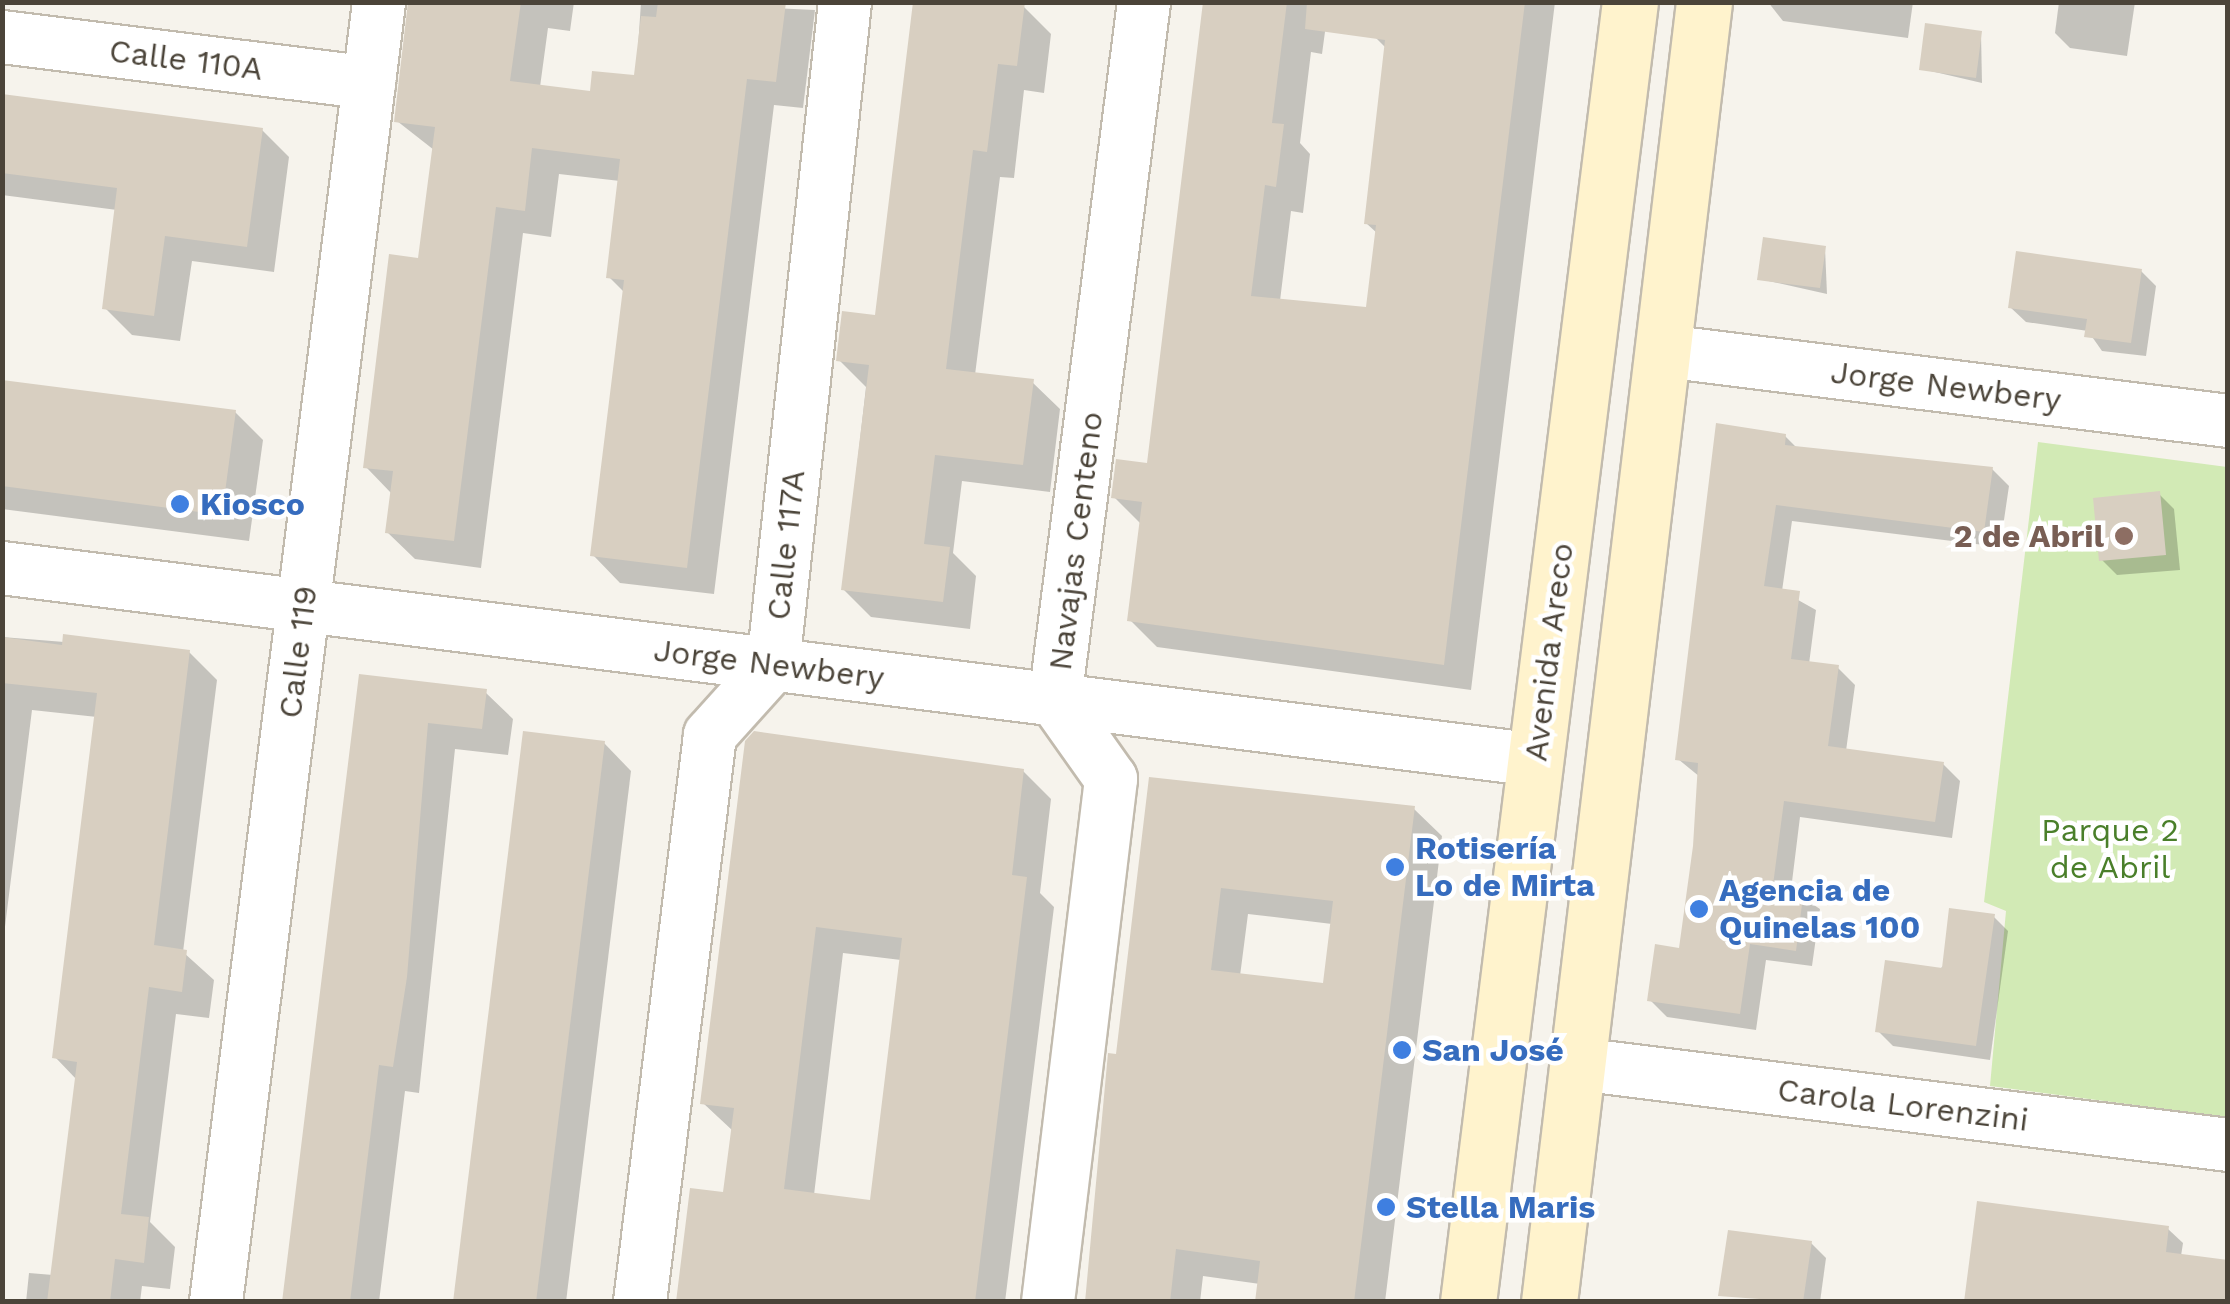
<!DOCTYPE html>
<html>
<head>
<meta charset="utf-8">
<style>
  body { margin:0 }
  #map { position:relative; width:2230px; height:1304px; overflow:hidden; background:#f6f3ec; font-family:"Work Sans",sans-serif }
  div>[style] { position:absolute }
  .green>* { inset:0; background:#d2eab5 }
  .shadow>* { inset:0; background:#0003 }
  .building>* { inset:0; background:#d8cfc1 }
  .roads { filter:drop-shadow(2px 0 #c2bbae) drop-shadow(-2px 0 #c2bbae) drop-shadow(0 2px #c2bbae) drop-shadow(0 -2px #c2bbae) }
  .minor>* { height:52px; margin:-26px; padding:0 26px; transform-origin:26px; border-radius:26px; background:#fff }
  .secondary>* { height:55px; margin:-27.5px; padding:0 27.5px; transform-origin:27.5px; border-radius:27.5px; background:#fff3cd }
  .dots>* { width:28px; height:28px; translate:-50% -50%; box-sizing:border-box; border:5px solid #fff; border-radius:50% }
  span { translate:-50% -50%; white-space:nowrap; text-align:center; line-height:1.15; -webkit-text-stroke:9px #fff; paint-order:stroke }
  .street-label { font-size:32px; color:#4b4439 }
  .shop-label { font-size:32px; color:#366cbe; font-weight:700 }
  .left { translate:0 -50%; text-align:left }
  .education-label { font-size:32px; color:#785e54; font-weight:700 }
  .right { translate:-100% -50%; text-align:right }
  .park-label { font-size:32px; color:#4a7f2a }
  .frame { position:absolute; inset:0; border:5px solid #4b4439; pointer-events:none }
</style>
</head>
<body>
<div id="map">
  <div class="green">
    <i style="clip-path:polygon(2038px 442px,2227px 467px,2226px 1117px,1990px 1086px,2006px 911px,1984px 902px)"></i>
  </div>
  <div class="shadow">
    <i style="clip-path:polygon(412px 2px,574px 2px,570px 31px,548px 28px,540px 87px,592px 93px,636px 78px,641px 2px,815px 10px,803px 108px,774px 105px,714px 594px,620px 583px,593px 555px,625px 293px,609px 277px,620px 181px,559px 174px,551px 237px,523px 233px,481px 568px,415px 559px,387px 532px,392px 494px,366px 467px,421px 261px,434px 150px,397px 121px)"></i>
    <i style="clip-path:polygon(1206px 2px,1317px 2px,1327px 17px,1322px 54px,1311px 52px,1300px 143px,1310px 154px,1303px 213px,1291px 211px,1280px 301px,1368px 310px,1378px 234px,1366px 223px,1387px 49px,1375px 37px,1411px 2px,1555px 2px,1471px 690px,1157px 647px,1130px 620px,1142px 525px,1114px 497px,1149px 465px)"></i>
    <i style="clip-path:polygon(1768px 2px,1913px 2px,1908px 38px,1783px 21px)"></i>
    <i style="clip-path:polygon(2059px 2px,2135px 2px,2127px 56px,2070px 48px,2055px 33px)"></i>
    <i style="clip-path:polygon(1024px 7px,1051px 34px,1044px 93px,1024px 90px,1014px 178px,1000px 177px,975px 375px,1032px 382px,1060px 409px,1050px 492px,962px 481px,953px 553px,976px 576px,970px 629px,871px 617px,843px 589px,866px 387px,839px 360px,877px 318px)"></i>
    <i style="clip-path:polygon(1981px 34px,1982px 83px,1922px 69px)"></i>
    <i style="clip-path:polygon(2px 96px,262px 130px,289px 157px,274px 272px,192px 261px,180px 341px,132px 335px,105px 308px,117px 210px,2px 195px)"></i>
    <i style="clip-path:polygon(1825px 248px,1827px 294px,1760px 279px)"></i>
    <i style="clip-path:polygon(2141px 271px,2156px 286px,2146px 356px,2102px 351px,2088px 331px,2026px 322px,2010px 307px)"></i>
    <i style="clip-path:polygon(2px 382px,235px 412px,263px 440px,249px 541px,2px 509px)"></i>
    <i style="clip-path:polygon(1785px 436px,1797px 448px,1992px 469px,2009px 486px,2000px 547px,1792px 521px,1782px 591px,1816px 610px,1809px 664px,1838px 668px,1855px 685px,1846px 751px,1943px 764px,1960px 781px,1952px 838px,1800px 817px,1791px 890px,1820px 909px,1812px 966px,1766px 960px,1756px 1030px,1667px 1017px,1650px 1000px,1681px 950px,1696px 846px,1700px 777px,1678px 759px)"></i>
    <i style="clip-path:polygon(2159px 494px,2174px 509px,2180px 570px,2117px 575px,2102px 560px)"></i>
    <i style="clip-path:polygon(2px 637px,189px 652px,217px 680px,183px 952px,214px 980px,209px 1018px,176px 1014px,150px 1222px,175px 1247px,170px 1289px,142px 1286px,140px 1302px,26px 1302px,29px 1273px,53px 1275px,77px 1080px,55px 1057px,97px 717px,32px 710px,2px 951px)"></i>
    <i style="clip-path:polygon(361px 677px,485px 692px,513px 719px,508px 755px,455px 749px,419px 1093px,405px 1091px,379px 1302px,284px 1302px)"></i>
    <i style="clip-path:polygon(evenodd,747px 742px,1023px 771px,1051px 799px,1040px 893px,1054px 907px,1005px 1302px,679px 1302px,725px 1195px,733px 1131px,703px 1103px,747px 742px,843px 953px,901px 960px,872px 1203px,814px 1195px,843px 953px)"></i>
    <i style="clip-path:polygon(604px 743px,631px 771px,566px 1302px,456px 1302px)"></i>
    <i style="clip-path:polygon(evenodd,1151px 779px,1414px 809px,1442px 836px,1385px 1302px,1258px 1302px,1260px 1284px,1203px 1276px,1200px 1302px,1087px 1302px,1151px 779px,1248px 914px,1332px 924px,1325px 986px,1240px 976px,1248px 914px)"></i>
    <i style="clip-path:polygon(1993px 916px,2008px 931px,1990px 1060px,1893px 1046px,1878px 1031px)"></i>
    <i style="clip-path:polygon(2168px 1229px,2183px 1243px,2181px 1256px,1969px 1302px)"></i>
    <i style="clip-path:polygon(1811px 1243px,1826px 1258px,1820px 1302px,1721px 1295px)"></i>
  </div>
  <div class="building">
    <i style="clip-path:polygon(408px 2px,521px 2px,510px 81px,590px 91px,592px 71px,634px 75px,641px 16px,656px 17px,658px 2px,786px 2px,776px 82px,747px 79px,687px 568px,590px 556px,624px 280px,606px 278px,620px 159px,532px 148px,525px 211px,496px 207px,454px 541px,385px 533px,393px 471px,363px 468px,389px 254px,418px 258px,435px 127px,394px 122px)"></i>
    <i style="clip-path:polygon(913px 2px,1025px 2px,1017px 66px,998px 64px,987px 152px,973px 150px,946px 369px,1034px 379px,1023px 465px,935px 455px,924px 544px,950px 547px,943px 602px,841px 590px,869px 365px,836px 361px,842px 311px,875px 315px)"></i>
    <i style="clip-path:polygon(1203px 2px,1287px 2px,1272px 123px,1284px 124px,1276px 187px,1265px 185px,1251px 296px,1366px 307px,1376px 225px,1364px 224px,1385px 40px,1305px 29px,1307px 2px,1525px 2px,1444px 665px,1127px 621px,1142px 502px,1111px 498px,1116px 459px,1147px 463px)"></i>
    <i style="clip-path:polygon(1925px 23px,1982px 31px,1976px 78px,1919px 70px)"></i>
    <i style="clip-path:polygon(2px 94px,263px 128px,247px 247px,165px 236px,154px 316px,102px 309px,117px 188px,2px 173px)"></i>
    <i style="clip-path:polygon(1763px 237px,1826px 246px,1820px 288px,1757px 280px)"></i>
    <i style="clip-path:polygon(2016px 251px,2142px 269px,2131px 343px,2084px 337px,2087px 319px,2008px 308px)"></i>
    <i style="clip-path:polygon(2px 380px,236px 410px,222px 515px,2px 486px)"></i>
    <i style="clip-path:polygon(1716px 423px,1786px 434px,1785px 445px,1993px 467px,1984px 532px,1776px 505px,1764px 586px,1800px 591px,1791px 659px,1839px 665px,1828px 746px,1944px 762px,1935px 822px,1784px 801px,1773px 885px,1804px 889px,1796px 951px,1750px 944px,1740px 1014px,1647px 1001px,1655px 944px,1679px 948px,1693px 846px,1698px 763px,1675px 760px)"></i>
    <i style="clip-path:polygon(2160px 491px,2166px 555px,2099px 561px,2093px 498px)"></i>
    <i style="clip-path:polygon(63px 634px,190px 650px,154px 945px,187px 950px,182px 992px,149px 987px,121px 1214px,149px 1217px,144px 1263px,115px 1259px,110px 1302px,47px 1302px,77px 1062px,52px 1058px,97px 693px,2px 683px,2px 637px,62px 645px)"></i>
    <i style="clip-path:polygon(359px 674px,487px 689px,482px 729px,428px 723px,407px 977px,393px 1067px,379px 1065px,350px 1302px,282px 1302px)"></i>
    <i style="clip-path:polygon(523px 731px,605px 741px,536px 1302px,453px 1302px)"></i>
    <i style="clip-path:polygon(evenodd,754px 731px,1024px 769px,1012px 875px,1027px 877px,975px 1302px,676px 1302px,690px 1188px,723px 1192px,734px 1108px,700px 1104px,745px 741px,754px 731px,816px 927px,902px 938px,870px 1200px,784px 1189px,816px 927px)"></i>
    <i style="clip-path:polygon(evenodd,1149px 777px,1415px 806px,1354px 1302px,1255px 1302px,1260px 1261px,1176px 1249px,1170px 1302px,1085px 1302px,1108px 1053px,1116px 1054px,1149px 777px,1221px 888px,1333px 901px,1323px 983px,1211px 970px,1221px 888px)"></i>
    <i style="clip-path:polygon(1949px 908px,1995px 914px,1976px 1046px,1875px 1032px,1885px 960px,1942px 968px)"></i>
    <i style="clip-path:polygon(1977px 1201px,2169px 1226px,2166px 1252px,2228px 1260px,2228px 1302px,1964px 1302px)"></i>
    <i style="clip-path:polygon(1728px 1230px,1812px 1241px,1803px 1302px,1718px 1296px)"></i>
  </div>
  <div class="roads">
    <div class="minor">
      <i style="left:2px;top:37px;width:370px;rotate:7.1deg"></i>
      <i style="left:1664px;top:351px;width:568px;rotate:7.07deg"></i>
      <i style="left:2px;top:568px;width:1546px;rotate:7.13deg"></i>
      <i style="left:1578px;top:1064px;width:655px;rotate:7.1deg"></i>
      <i style="left:216px;top:1302px;width:1310px;rotate:-82.85deg"></i>
      <i style="left:640px;top:1302px;width:571px;rotate:-82.96deg"></i>
      <i style="left:710px;top:735px;width:94px;rotate:-48deg"></i>
      <i style="left:773px;top:665px;width:667px;rotate:-83.8deg"></i>
      <i style="left:1048px;top:1302px;width:527px;rotate:-83.13deg"></i>
      <i style="left:1111px;top:779px;width:97px;rotate:-125.3deg"></i>
      <i style="left:1055px;top:700px;width:704px;rotate:-82.73deg"></i>
    </div>
    <div class="secondary">
      <i style="left:1468px;top:1302px;width:1310px;rotate:-82.9deg"></i>
      <i style="left:1549px;top:1302px;width:1309px;rotate:-83.2deg"></i>
    </div>
  </div>
  <div class="dots">
    <i style="left:180px;top:504px;background:#3f7fe0"></i>
    <i style="left:2124px;top:536px;background:#8d6e63"></i>
    <i style="left:1395px;top:867px;background:#3f7fe0"></i>
    <i style="left:1699px;top:909px;background:#3f7fe0"></i>
    <i style="left:1402px;top:1050px;background:#3f7fe0"></i>
    <i style="left:1386px;top:1207px;background:#3f7fe0"></i>
  </div>
  <div class="street-label">
    <span style="left:186px;top:60px;rotate:7deg">Calle 110A</span>
    <span style="left:1946px;top:386px;rotate:7deg">Jorge Newbery</span>
    <span style="left:1076px;top:541px;rotate:-83deg">Navajas Centeno</span>
    <span style="left:786px;top:545px;rotate:-84deg">Calle 117A</span>
    <span style="left:298px;top:652px;rotate:-83deg">Calle 119</span>
    <span style="left:1549px;top:652px;rotate:-83deg">Avenida Areco</span>
    <span style="left:769px;top:664px;rotate:7deg">Jorge Newbery</span>
    <span style="left:1903px;top:1105px;rotate:7deg">Carola Lorenzini</span>
  </div>
  <div class="shop-label">
    <span class="left" style="left:200px;top:504px">Kiosco</span>
    <span class="left" style="left:1415px;top:867px">Rotisería<br>Lo de Mirta</span>
    <span class="left" style="left:1719px;top:909px">Agencia de<br>Quinelas 100</span>
    <span class="left" style="left:1422px;top:1050px">San José</span>
    <span class="left" style="left:1406px;top:1207px">Stella Maris</span>
  </div>
  <div class="education-label">
    <span class="right" style="left:2104px;top:536px">2 de Abril</span>
  </div>
  <div class="park-label">
    <span style="left:2110px;top:849px">Parque 2<br>de Abril</span>
  </div>
  <div class="frame"></div>
</div>
</body>
</html>
